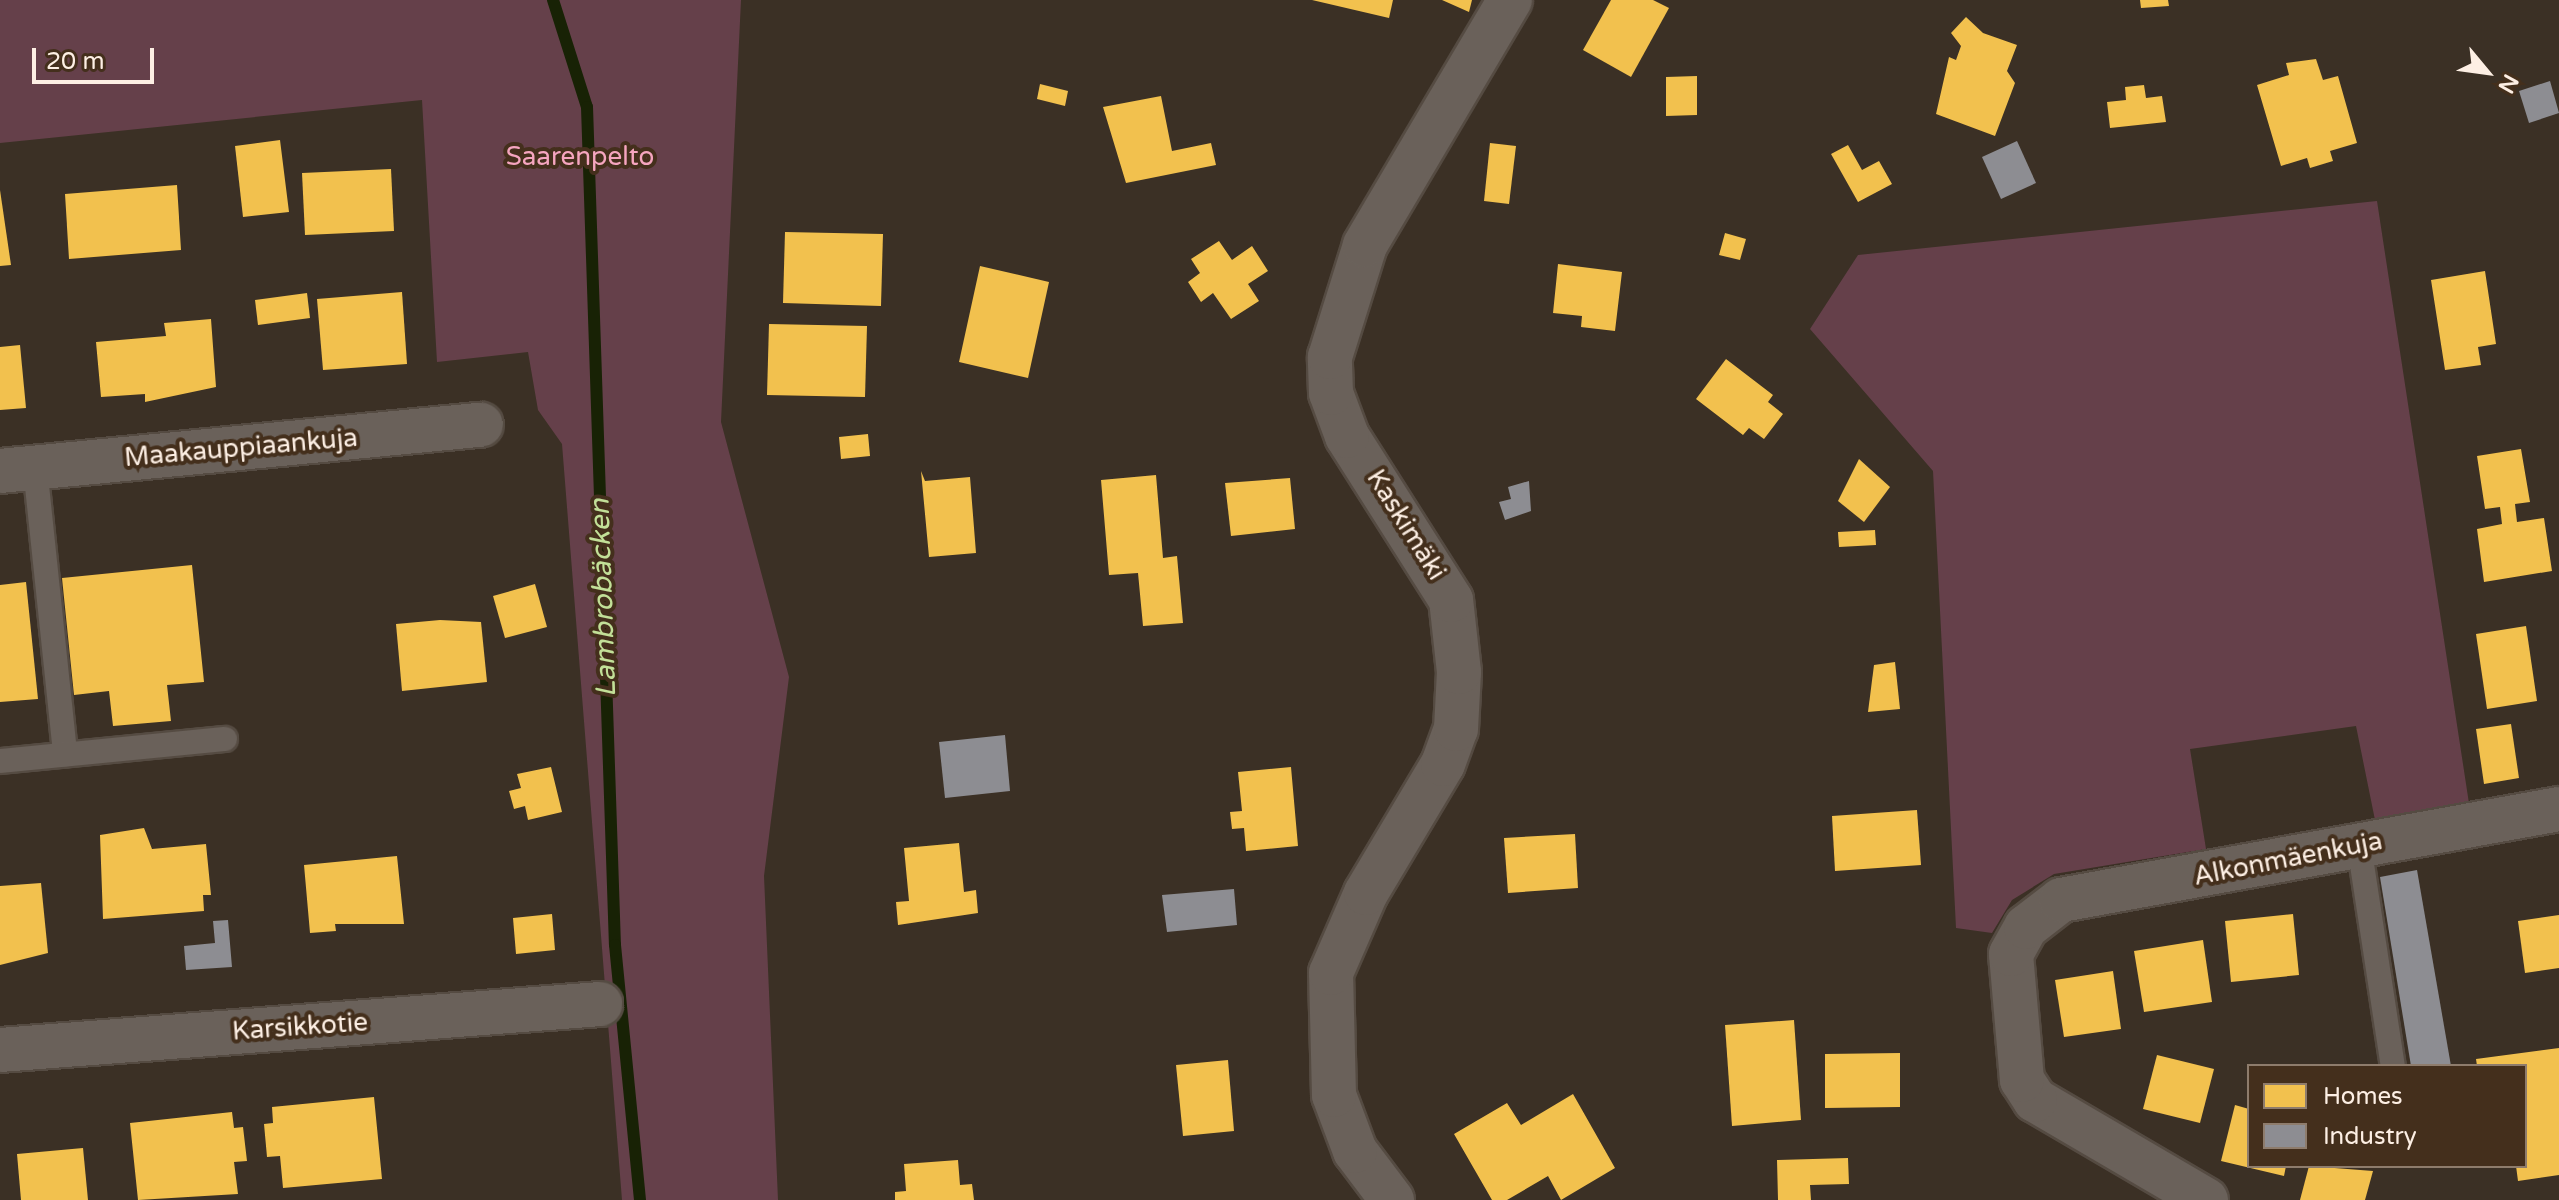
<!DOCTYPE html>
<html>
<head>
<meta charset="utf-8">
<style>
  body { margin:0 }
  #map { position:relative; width:2559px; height:1200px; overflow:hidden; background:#3b3025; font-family:"Varela Round",sans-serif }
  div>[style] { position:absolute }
  .green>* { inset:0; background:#65404a }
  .homes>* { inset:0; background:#f2c14e }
  .industry>* { inset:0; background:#8d8d92 }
  .stream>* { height:12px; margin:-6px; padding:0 6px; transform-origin:6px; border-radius:6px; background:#182205 }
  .roads { filter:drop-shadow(2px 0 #554b42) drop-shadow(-2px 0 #554b42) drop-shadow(0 2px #554b42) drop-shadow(0 -2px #554b42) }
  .service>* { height:24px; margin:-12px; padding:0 12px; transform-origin:12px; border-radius:12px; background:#6a615a }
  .minor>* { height:44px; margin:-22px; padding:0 22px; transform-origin:22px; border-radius:22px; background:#6a615a }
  span { translate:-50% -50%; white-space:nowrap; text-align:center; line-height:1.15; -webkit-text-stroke:8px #442f1c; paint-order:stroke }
  .park-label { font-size:26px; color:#f5a5bf }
  .street-label { font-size:26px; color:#fdefe4 }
  .water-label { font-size:28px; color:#c2e098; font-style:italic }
  .legend { position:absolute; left:2247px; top:1064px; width:280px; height:104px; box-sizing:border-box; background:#442f1c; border:2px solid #8e7c6c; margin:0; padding:10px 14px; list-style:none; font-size:24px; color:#fdefe4 }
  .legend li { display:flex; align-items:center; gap:16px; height:40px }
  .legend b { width:40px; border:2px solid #8e7c6c }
  .north { position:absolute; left:2447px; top:32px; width:80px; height:80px; -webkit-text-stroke:6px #442f1c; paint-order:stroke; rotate:119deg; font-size:22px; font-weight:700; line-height:32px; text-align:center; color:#fdefe4 }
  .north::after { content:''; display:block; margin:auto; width:28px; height:36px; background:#fdefe4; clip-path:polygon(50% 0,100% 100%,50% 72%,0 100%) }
  .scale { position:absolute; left:32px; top:48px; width:122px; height:36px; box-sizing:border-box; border:4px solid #fdefe4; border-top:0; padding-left:10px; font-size:24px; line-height:28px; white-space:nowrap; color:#fdefe4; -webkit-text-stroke:6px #442f1c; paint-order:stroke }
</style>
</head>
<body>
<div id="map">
  <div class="green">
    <i style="clip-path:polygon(0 0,741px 0,721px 422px,789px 677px,764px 876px,778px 1200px,622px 1200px,562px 444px,538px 410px,528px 352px,437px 362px,422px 100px,0 143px)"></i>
    <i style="clip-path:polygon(2377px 201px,2470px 810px,2375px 820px,2356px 726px,2190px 749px,2206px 849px,2054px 874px,2012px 900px,1992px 933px,1956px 928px,1933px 471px,1810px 329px,1858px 255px)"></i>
  </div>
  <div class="homes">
    <i style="clip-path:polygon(1312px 0,1393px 0,1389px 18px)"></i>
    <i style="clip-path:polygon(1442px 0,1472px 0,1469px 12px)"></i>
    <i style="clip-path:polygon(1611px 0,1653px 0,1669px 8px,1631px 77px,1583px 50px)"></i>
    <i style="clip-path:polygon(2140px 0,2168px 0,2169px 6px,2141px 8px)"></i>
    <i style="clip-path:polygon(1966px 17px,1983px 33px,2017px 45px,2007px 71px,2015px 83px,1995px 136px,1936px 114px,1949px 57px,1956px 60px,1961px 46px,1951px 33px)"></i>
    <i style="clip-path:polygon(2316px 59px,2323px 80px,2338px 76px,2357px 143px,2330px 151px,2333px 161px,2310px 168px,2307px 158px,2281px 166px,2257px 85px,2289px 75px,2286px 63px)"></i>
    <i style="clip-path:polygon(1697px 76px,1697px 115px,1666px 116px,1666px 77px)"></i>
    <i style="clip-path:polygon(1040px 84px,1068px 91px,1065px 106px,1037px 99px)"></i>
    <i style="clip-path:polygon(2144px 85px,2146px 98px,2162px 96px,2166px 122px,2110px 128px,2107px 102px,2126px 100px,2125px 87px)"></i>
    <i style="clip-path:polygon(1161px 96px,1172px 151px,1211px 143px,1216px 165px,1126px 183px,1103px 107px)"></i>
    <i style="clip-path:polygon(280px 140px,289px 212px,243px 217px,235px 146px)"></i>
    <i style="clip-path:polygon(1490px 143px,1516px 146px,1509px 204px,1484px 201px)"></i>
    <i style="clip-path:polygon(1848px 145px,1862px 170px,1879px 161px,1892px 184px,1858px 202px,1831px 154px)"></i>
    <i style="clip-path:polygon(391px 169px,394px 231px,305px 235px,302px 173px)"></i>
    <i style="clip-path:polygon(177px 185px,181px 250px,69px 259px,65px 194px)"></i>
    <i style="clip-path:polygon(0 190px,11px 265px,0 266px)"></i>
    <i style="clip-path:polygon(785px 232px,883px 234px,881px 306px,783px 303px)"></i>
    <i style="clip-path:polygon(1725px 233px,1746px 239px,1740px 260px,1719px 255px)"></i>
    <i style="clip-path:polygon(1219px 241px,1232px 260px,1252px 246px,1268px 271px,1248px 284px,1259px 301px,1231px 319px,1213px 293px,1201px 302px,1188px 282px,1200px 273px,1191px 259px)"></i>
    <i style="clip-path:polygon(1558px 264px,1622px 272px,1615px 331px,1581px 327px,1582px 316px,1553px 313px)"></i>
    <i style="clip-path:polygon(980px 266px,1049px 282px,1028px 378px,959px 362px)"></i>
    <i style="clip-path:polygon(2485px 271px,2496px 344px,2478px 347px,2481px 365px,2445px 370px,2431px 280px)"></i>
    <i style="clip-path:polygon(402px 292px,407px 364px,323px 370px,317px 299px)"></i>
    <i style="clip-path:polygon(307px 293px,310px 318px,258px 325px,255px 300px)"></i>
    <i style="clip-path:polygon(211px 319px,216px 387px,145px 402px,145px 394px,101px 397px,96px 342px,166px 336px,164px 323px)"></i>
    <i style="clip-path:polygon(769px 324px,867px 326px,865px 397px,767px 395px)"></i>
    <i style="clip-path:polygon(20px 345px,26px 408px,0 410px,0 347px)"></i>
    <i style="clip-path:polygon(1726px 359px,1773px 395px,1768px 402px,1783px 414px,1764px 439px,1749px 428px,1743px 435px,1696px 399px)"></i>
    <i style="clip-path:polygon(868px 434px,870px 456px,841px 459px,839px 437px)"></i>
    <i style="clip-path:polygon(2521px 449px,2530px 502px,2515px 504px,2517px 522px,2544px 518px,2552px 571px,2484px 582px,2477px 529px,2502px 524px,2500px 507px,2485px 509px,2477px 456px)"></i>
    <i style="clip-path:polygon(1859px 459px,1890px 487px,1864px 522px,1838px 501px)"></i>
    <i style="clip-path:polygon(921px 471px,925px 481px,970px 477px,976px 553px,929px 557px)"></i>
    <i style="clip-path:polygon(1156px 475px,1163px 558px,1177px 556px,1183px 623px,1143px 626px,1138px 573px,1109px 575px,1101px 480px)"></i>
    <i style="clip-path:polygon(1290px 478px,1295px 529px,1231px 536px,1225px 483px)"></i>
    <i style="clip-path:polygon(1875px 530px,1876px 545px,1839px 547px,1838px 532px)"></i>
    <i style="clip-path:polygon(192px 565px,204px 682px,167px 685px,171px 721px,113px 726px,109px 691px,74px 695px,62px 578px)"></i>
    <i style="clip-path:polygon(26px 582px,38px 699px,0 702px,0 585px)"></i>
    <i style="clip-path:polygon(535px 584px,547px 627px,505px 638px,493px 596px)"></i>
    <i style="clip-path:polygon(440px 620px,481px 622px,487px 682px,402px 691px,396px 624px)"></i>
    <i style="clip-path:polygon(2526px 626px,2537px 701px,2487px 709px,2476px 634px)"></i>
    <i style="clip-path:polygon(1895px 662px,1900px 709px,1868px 712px,1874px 665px)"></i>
    <i style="clip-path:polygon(2511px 724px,2519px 778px,2484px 784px,2476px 729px)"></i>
    <i style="clip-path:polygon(551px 767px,562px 812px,528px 820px,525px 806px,514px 809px,509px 791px,521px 788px,517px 774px)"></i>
    <i style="clip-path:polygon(1291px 767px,1298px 846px,1246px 851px,1244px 828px,1232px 829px,1230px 812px,1242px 811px,1238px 772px)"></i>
    <i style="clip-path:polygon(1917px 810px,1921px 865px,1835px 871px,1832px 816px)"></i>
    <i style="clip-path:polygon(144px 828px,152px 849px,206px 844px,211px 895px,203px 895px,204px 911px,103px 919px,100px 835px)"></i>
    <i style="clip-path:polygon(1575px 834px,1578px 888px,1508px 893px,1504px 838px)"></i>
    <i style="clip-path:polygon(959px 843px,964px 892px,976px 890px,978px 913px,898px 925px,896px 902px,909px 901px,904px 848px)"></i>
    <i style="clip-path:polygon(397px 856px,404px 924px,335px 924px,336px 931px,310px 933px,304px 865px)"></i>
    <i style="clip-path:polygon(41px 883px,48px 953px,0 965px,0 886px)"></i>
    <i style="clip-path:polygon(552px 914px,555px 950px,516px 954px,513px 918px)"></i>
    <i style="clip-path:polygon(2293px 914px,2299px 975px,2231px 982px,2225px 921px)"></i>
    <i style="clip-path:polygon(2559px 915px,2559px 968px,2525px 973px,2518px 921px)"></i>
    <i style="clip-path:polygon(2203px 940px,2212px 1002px,2144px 1012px,2134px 951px)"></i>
    <i style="clip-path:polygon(2113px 971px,2121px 1029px,2064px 1037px,2055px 980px)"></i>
    <i style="clip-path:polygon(1794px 1020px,1801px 1120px,1732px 1126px,1725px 1025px)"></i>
    <i style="clip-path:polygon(2559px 1048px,2559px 1175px,2518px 1181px,2516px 1166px,2525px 1166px,2525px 1066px,2477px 1066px,2476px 1059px)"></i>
    <i style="clip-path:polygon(1900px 1053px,1900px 1107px,1825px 1108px,1825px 1054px)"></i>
    <i style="clip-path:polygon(2157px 1055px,2214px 1069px,2200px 1123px,2143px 1109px)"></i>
    <i style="clip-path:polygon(1228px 1060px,1234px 1131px,1183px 1136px,1176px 1065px)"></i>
    <i style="clip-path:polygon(1573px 1094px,1615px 1168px,1561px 1200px,1548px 1176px,1507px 1200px,1492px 1200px,1454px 1134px,1507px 1103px,1521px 1125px)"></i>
    <i style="clip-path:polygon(374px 1097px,382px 1179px,283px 1188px,280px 1156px,267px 1157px,264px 1124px,273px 1123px,272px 1107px)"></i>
    <i style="clip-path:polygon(2235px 1105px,2249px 1109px,2249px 1166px,2286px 1166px,2284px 1176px,2221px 1161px)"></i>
    <i style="clip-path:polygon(232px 1112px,234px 1128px,243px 1127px,247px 1161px,234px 1162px,238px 1194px,138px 1200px,130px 1123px)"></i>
    <i style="clip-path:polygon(83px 1148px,88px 1200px,21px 1200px,17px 1154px)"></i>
    <i style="clip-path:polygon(1848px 1158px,1849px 1184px,1810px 1185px,1811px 1200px,1778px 1200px,1777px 1160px)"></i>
    <i style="clip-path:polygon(958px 1160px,960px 1185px,972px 1184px,974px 1200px,895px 1200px,895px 1192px,906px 1191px,904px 1164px)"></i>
    <i style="clip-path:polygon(2309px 1166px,2373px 1171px,2365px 1200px,2300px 1200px)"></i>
  </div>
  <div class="industry">
    <i style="clip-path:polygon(2550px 81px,2559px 113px,2529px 123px,2519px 91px)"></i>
    <i style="clip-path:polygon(2017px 141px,2036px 183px,2001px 199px,1982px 157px)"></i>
    <i style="clip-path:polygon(1529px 481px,1531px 511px,1505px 520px,1499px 502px,1511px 499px,1508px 487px)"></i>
    <i style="clip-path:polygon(1005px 735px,1010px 791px,945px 798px,939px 742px)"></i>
    <i style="clip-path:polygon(2417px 870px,2451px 1066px,2411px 1066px,2380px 877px)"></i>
    <i style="clip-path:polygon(1234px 889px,1237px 925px,1167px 932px,1162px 895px)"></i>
    <i style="clip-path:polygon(228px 920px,232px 967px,186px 970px,184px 946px,215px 943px,213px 921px)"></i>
  </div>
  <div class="stream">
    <i style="left:553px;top:0;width:112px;rotate:72.4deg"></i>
    <i style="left:587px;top:107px;width:838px;rotate:88.09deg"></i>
    <i style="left:615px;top:945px;width:256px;rotate:84.4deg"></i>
  </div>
  <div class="roads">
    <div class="service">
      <i style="left:35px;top:467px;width:289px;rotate:84deg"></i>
      <i style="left:0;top:761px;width:226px;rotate:-5.6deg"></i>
      <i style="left:2359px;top:845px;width:224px;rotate:81.3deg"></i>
    </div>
    <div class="minor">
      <i style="left:0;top:471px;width:483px;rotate:-5.5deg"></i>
      <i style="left:0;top:1050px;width:602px;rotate:-4.38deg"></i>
      <i style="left:1392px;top:1200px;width:61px;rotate:-127.1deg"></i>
      <i style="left:1355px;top:1151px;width:60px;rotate:-110.6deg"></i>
      <i style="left:1334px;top:1095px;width:122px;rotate:-91.4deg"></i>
      <i style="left:1331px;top:973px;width:87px;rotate:-66.4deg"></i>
      <i style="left:1366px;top:893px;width:150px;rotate:-59.2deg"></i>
      <i style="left:1443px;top:764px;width:37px;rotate:-70deg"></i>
      <i style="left:1456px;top:729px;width:57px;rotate:-87deg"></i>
      <i style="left:1459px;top:672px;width:72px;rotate:-96.3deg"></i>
      <i style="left:1451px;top:600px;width:194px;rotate:-122.4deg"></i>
      <i style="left:1347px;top:436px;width:46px;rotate:-110.4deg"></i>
      <i style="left:1331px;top:393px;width:36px;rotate:-92deg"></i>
      <i style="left:1330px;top:357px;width:117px;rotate:-72.6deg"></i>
      <i style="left:1365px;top:245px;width:285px;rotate:-59.4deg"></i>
      <i style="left:2206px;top:1200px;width:198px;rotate:-149.7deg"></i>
      <i style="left:2035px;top:1100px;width:24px;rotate:-123deg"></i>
      <i style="left:2022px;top:1080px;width:126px;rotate:-95deg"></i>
      <i style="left:2011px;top:954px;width:31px;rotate:-61deg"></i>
      <i style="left:2026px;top:927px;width:44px;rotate:-37.6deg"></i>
      <i style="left:2061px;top:900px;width:506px;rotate:-10.36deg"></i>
    </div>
  </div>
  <div class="park-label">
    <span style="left:580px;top:157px">Saarenpelto</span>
  </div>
  <div class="street-label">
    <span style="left:241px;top:448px;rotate:-5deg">Maakauppiaankuja</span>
    <span style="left:1406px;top:525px;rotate:58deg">Kaskimäki</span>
    <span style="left:2288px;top:859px;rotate:-11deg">Alkonmäenkuja</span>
    <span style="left:300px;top:1027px;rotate:-4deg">Karsikkotie</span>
  </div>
  <div class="water-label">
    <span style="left:603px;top:598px;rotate:-92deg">Lambrobäcken</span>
  </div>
  <ul class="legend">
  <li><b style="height:22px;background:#f2c14e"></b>Homes</li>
  <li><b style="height:22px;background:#8d8d92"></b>Industry</li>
  </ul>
  <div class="north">N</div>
  <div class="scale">20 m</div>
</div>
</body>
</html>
